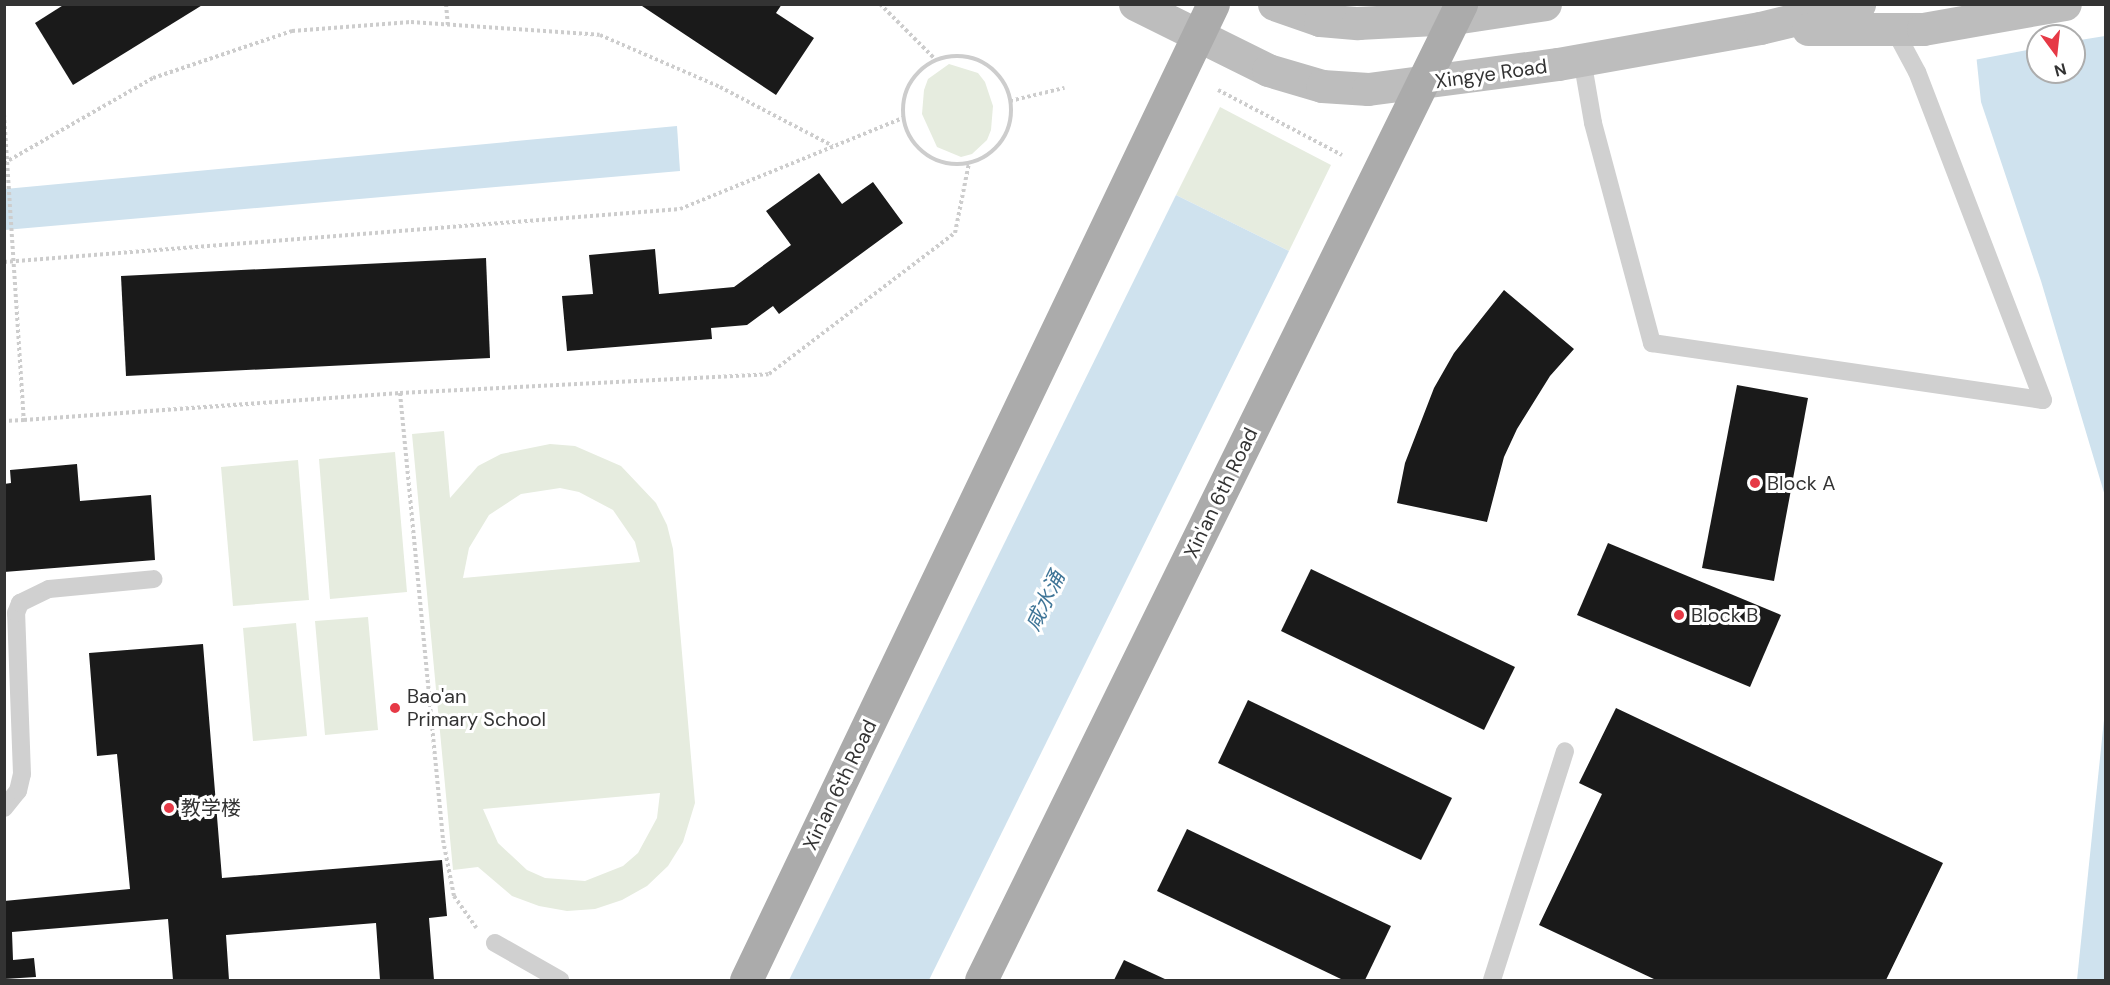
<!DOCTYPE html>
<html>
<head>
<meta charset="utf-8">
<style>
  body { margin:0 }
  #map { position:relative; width:2110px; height:985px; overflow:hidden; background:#fff; font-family:"DM Sans","Noto Sans SC",sans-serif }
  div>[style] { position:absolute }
  .green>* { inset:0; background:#e6ecdf }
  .water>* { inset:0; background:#cfe2ee }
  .pier>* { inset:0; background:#fff }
  .building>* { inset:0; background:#1a1a1a }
  .path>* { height:4px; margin-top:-2px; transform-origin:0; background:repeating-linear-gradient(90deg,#cdcdcd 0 3px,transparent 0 6px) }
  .path>.ring { margin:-2px; padding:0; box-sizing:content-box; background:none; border:4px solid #cdcdcd; border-radius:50% }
  .lane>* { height:18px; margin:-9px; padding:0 9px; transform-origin:9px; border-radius:9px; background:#d0d0d0 }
  .secondary>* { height:33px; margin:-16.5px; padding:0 16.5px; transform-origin:16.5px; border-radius:16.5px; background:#bdbdbd }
  .primary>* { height:33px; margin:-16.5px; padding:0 16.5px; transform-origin:16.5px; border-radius:16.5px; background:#ababab }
  .dots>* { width:16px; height:16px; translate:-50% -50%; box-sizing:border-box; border:3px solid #fff; border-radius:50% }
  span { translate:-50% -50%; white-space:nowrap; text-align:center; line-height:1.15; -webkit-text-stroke:6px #fff; paint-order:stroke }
  .street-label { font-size:20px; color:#333 }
  .poi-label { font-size:20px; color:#333 }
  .left { translate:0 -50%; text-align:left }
  .water-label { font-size:21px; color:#3f7597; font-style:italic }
  .frame { position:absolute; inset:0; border:6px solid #333; pointer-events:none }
  .north { position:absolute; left:2026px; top:24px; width:60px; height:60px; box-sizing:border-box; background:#fff; border:2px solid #adadad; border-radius:50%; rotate:165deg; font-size:16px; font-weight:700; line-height:24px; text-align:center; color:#333 }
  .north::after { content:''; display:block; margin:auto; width:21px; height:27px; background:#e63946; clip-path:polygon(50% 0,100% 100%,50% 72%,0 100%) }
</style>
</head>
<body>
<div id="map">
  <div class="green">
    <i style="clip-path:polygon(949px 64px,978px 73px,985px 82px,993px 106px,991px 130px,987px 140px,972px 154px,961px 157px,937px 147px,922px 114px,924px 90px,928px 79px)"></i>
    <i style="clip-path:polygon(1220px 107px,1331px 165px,1289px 251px,1176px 195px)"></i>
    <i style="clip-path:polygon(evenodd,444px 431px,450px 498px,478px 466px,501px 454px,550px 444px,575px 446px,621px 466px,656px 503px,667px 525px,673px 549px,695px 803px,683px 842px,668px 866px,647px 886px,622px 900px,595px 909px,567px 911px,539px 906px,512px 896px,478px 867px,453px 870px,412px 434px,444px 431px,560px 488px,579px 492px,613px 510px,635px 542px,640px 562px,463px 578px,469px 548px,489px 515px,521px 494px,560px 488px,444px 431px,660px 793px,657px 818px,638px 853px,623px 866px,585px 881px,545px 878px,527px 870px,498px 843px,483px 809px,660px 793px)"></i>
    <i style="clip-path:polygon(395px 452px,407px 592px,330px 599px,319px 459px)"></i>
    <i style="clip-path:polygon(298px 460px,309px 600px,233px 606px,221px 467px)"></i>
    <i style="clip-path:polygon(368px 617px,378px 730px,325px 735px,315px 621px)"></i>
    <i style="clip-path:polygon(296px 623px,307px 736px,253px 741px,243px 628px)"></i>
  </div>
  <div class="water">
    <i style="clip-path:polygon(evenodd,1971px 5px,2105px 5px,2105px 496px,2041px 281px,1981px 102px,1971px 5px,2038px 36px,2074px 36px,2074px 72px,2038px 72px,2038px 36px)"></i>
    <i style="clip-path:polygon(677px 126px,680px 171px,5px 230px,5px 189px)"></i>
    <i style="clip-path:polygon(1176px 195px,1289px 251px,929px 980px,789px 980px)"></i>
    <i style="clip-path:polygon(2105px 710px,2105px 980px,2077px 980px)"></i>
  </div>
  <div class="pier">
    <i style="clip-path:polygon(1968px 4px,2105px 5px,2105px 36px,2074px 41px,2074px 36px,2038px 36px,2038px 48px,1974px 60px)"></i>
  </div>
  <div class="building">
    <i style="clip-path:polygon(65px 4px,204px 4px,73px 85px,35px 23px)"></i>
    <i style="clip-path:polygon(639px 4px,782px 4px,776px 13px,814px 38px,776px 95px)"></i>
    <i style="clip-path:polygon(819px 173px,842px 204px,873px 182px,903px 223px,779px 314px,773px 306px,747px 325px,711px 328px,712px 339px,567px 351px,562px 296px,593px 294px,589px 255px,655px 249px,659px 294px,734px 287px,791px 245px,766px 211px)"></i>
    <i style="clip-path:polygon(486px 258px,490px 358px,126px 376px,121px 276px)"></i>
    <i style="clip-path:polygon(1504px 290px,1574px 349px,1550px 376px,1517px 429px,1504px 457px,1487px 522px,1397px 503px,1405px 463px,1434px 388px,1454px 353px)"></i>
    <i style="clip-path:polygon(1737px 385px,1808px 398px,1774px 581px,1702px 568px)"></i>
    <i style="clip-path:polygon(77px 464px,80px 501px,151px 495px,155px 560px,4px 572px,4px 484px,11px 483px,10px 470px)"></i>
    <i style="clip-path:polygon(1608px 543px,1781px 615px,1750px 687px,1577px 615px)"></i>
    <i style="clip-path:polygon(1311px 569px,1515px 667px,1484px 730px,1281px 631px)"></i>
    <i style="clip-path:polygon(203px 644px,222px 878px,442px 860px,447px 916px,429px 918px,434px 980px,380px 980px,376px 923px,226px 935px,229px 980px,173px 980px,168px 919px,12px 932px,13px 960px,34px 958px,36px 977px,4px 979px,4px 901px,130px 889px,117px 754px,97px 756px,89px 653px)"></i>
    <i style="clip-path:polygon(1248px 700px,1452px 798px,1421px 860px,1218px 763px)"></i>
    <i style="clip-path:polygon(1616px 708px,1943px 863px,1886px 980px,1656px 980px,1539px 925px,1602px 794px,1579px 783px)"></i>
    <i style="clip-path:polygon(1187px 829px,1391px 926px,1365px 980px,1343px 980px,1157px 891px)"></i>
    <i style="clip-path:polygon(1124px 960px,1167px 980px,1114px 980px)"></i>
  </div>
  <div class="path">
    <i style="left:446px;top:4px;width:21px;rotate:85deg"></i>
    <i style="left:880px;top:4px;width:79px;rotate:45deg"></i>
    <i class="ring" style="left:903px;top:56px;width:104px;height:104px"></i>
    <i style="left:1218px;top:90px;width:140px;rotate:27.7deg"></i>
    <i style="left:1010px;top:101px;width:56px;rotate:-13.5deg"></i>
    <i style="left:4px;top:114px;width:307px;rotate:86.3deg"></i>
    <i style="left:24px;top:420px;width:20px;rotate:177deg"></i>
    <i style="left:4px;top:163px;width:172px;rotate:-29.7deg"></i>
    <i style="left:153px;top:78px;width:147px;rotate:-18.7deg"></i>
    <i style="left:292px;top:31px;width:119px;rotate:-4.3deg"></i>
    <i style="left:411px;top:22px;width:189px;rotate:3.9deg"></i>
    <i style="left:600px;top:35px;width:131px;rotate:23.4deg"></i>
    <i style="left:720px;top:87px;width:127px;rotate:27.6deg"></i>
    <i style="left:4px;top:262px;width:678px;rotate:-4.48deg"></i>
    <i style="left:680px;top:209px;width:241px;rotate:-22.2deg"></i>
    <i style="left:400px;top:393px;width:369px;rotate:-2.9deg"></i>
    <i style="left:769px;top:374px;width:233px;rotate:-37.2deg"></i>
    <i style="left:955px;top:233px;width:71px;rotate:-78.7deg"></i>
    <i style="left:24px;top:420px;width:377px;rotate:-4.1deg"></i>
    <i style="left:400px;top:393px;width:449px;rotate:84.5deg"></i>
    <i style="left:443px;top:840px;width:57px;rotate:78.9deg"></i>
    <i style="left:454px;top:896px;width:39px;rotate:55deg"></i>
  </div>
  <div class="lane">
    <i style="left:1582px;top:59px;width:65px;rotate:80.2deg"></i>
    <i style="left:1593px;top:123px;width:228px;rotate:75deg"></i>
    <i style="left:1652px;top:343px;width:395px;rotate:8.3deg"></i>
    <i style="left:2043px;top:400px;width:351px;rotate:-111deg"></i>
    <i style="left:1917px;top:72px;width:47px;rotate:-118.2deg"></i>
    <i style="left:4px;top:808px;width:22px;rotate:-51deg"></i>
    <i style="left:18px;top:791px;width:17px;rotate:-77deg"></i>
    <i style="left:22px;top:774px;width:161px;rotate:-92.1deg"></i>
    <i style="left:16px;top:613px;width:11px;rotate:-68deg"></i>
    <i style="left:20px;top:603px;width:32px;rotate:-26deg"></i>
    <i style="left:49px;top:589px;width:105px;rotate:-5.4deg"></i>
    <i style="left:495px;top:943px;width:75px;rotate:29.6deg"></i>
    <i style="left:1492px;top:980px;width:240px;rotate:-72.3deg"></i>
  </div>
  <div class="secondary">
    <i style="left:1135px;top:4px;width:148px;rotate:26.4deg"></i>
    <i style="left:1268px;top:70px;width:56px;rotate:16.5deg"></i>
    <i style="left:1322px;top:86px;width:46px;rotate:3.7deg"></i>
    <i style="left:1368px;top:89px;width:192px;rotate:-7.5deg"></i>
    <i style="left:1558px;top:64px;width:205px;rotate:-10.1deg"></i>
    <i style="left:1760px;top:28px;width:102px;rotate:-13.6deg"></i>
    <i style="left:1274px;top:4px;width:49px;rotate:19.2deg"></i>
    <i style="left:1320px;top:20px;width:38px;rotate:5deg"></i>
    <i style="left:1358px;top:23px;width:96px;rotate:-3deg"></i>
    <i style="left:1454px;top:18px;width:92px;rotate:-8.7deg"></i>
    <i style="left:1808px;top:29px;width:115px"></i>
    <i style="left:1923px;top:29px;width:144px;rotate:-10deg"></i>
  </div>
  <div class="primary">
    <i style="left:746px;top:980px;width:1082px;rotate:-64.43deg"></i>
    <i style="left:981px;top:980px;width:1088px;rotate:-63.81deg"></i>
  </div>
  <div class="dots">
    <i style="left:1755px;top:483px;background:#e63946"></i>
    <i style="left:1679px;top:615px;background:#e63946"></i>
    <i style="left:395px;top:708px;background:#e63946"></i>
    <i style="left:169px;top:808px;background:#e63946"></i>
  </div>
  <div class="street-label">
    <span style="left:1491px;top:74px;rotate:-8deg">Xingye Road</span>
    <span style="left:1221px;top:493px;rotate:-64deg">Xin'an 6th Road</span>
    <span style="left:840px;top:785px;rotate:-64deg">Xin'an 6th Road</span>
  </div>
  <div class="poi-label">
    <span class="left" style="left:1767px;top:483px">Block A</span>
    <span class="left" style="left:1691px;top:615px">Block B</span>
    <span class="left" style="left:407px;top:708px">Bao'an<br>Primary School</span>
    <span class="left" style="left:181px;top:808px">教学楼</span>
  </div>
  <div class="water-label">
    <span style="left:1045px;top:601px;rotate:-64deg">咸水涌</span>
  </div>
  <div class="frame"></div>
  <div class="north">N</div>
</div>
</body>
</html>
